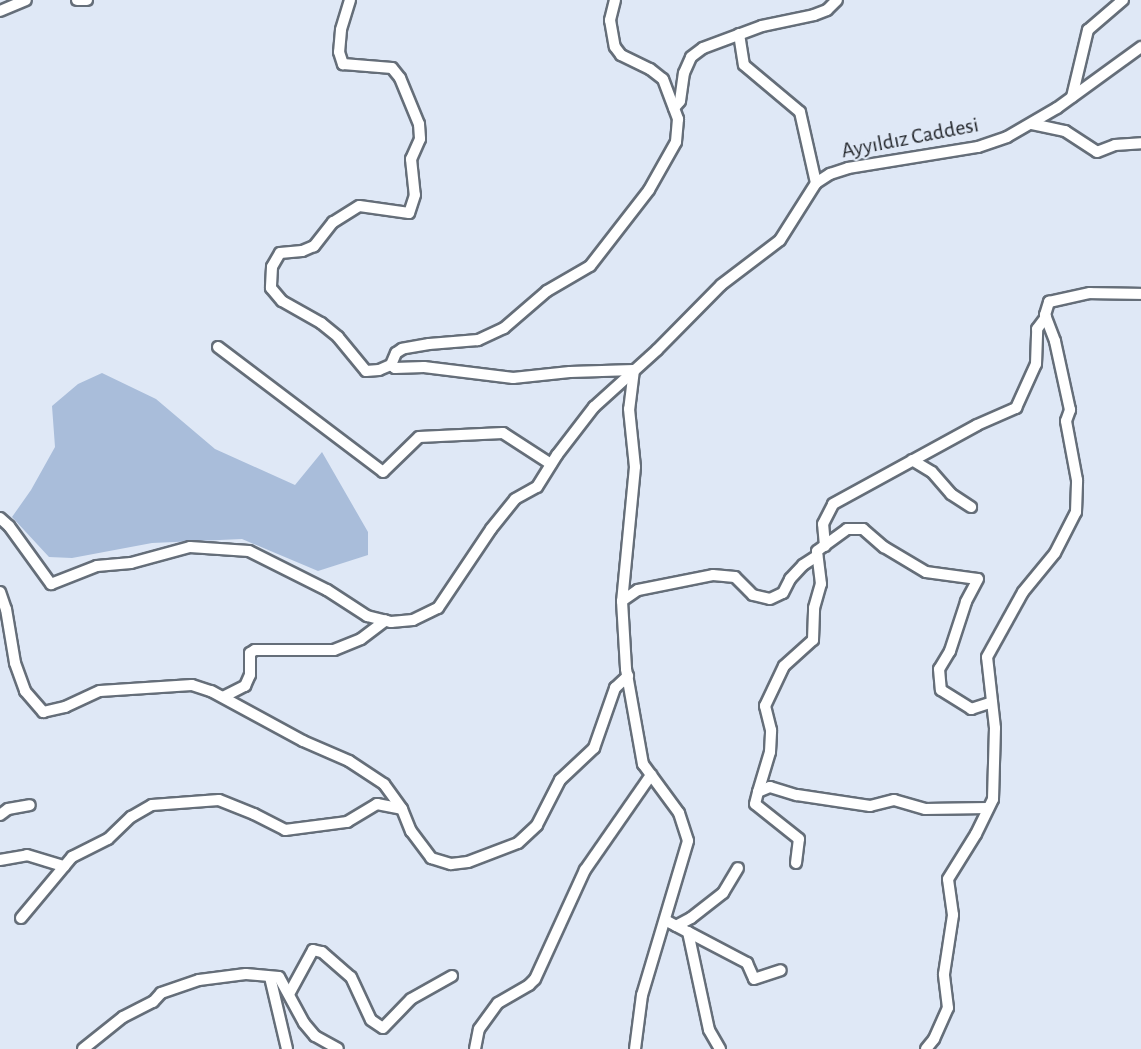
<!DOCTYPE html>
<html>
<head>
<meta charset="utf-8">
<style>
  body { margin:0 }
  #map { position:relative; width:1141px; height:1049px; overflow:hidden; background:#dfe8f6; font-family:"Alegreya Sans",sans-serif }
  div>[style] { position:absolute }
  .green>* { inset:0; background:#a9bdda }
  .roads { filter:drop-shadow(2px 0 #656e79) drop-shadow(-2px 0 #656e79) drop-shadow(0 2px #656e79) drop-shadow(0 -2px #656e79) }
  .minor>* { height:10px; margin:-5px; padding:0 5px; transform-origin:5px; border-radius:5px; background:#fff }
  span { translate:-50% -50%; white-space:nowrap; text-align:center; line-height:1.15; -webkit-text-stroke:4.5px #dfe8f6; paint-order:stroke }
  .street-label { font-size:22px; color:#23262b }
</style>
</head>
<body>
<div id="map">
  <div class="green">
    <i style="clip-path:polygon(102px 373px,156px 399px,215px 449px,295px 485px,322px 452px,368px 532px,368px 555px,318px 571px,242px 539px,152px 543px,72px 558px,49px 557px,12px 517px,31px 490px,55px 447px,52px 406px,78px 384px)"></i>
  </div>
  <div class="roads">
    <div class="minor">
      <i style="left:77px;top:0;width:10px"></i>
      <i style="left:350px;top:0;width:31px;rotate:107deg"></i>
      <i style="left:341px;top:30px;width:22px;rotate:95deg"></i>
      <i style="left:339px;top:52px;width:13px;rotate:72deg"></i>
      <i style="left:343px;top:64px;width:49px;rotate:4.7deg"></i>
      <i style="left:392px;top:68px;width:13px;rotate:51deg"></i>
      <i style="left:400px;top:78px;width:50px;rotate:67.6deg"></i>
      <i style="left:419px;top:124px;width:15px;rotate:86deg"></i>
      <i style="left:420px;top:139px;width:22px;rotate:114deg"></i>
      <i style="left:411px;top:159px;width:36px;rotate:84deg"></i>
      <i style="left:415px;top:195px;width:19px;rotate:108deg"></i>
      <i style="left:409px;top:213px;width:50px;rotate:-172deg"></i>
      <i style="left:359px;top:206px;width:31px;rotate:148deg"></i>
      <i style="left:333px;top:222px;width:31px;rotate:128deg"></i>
      <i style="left:314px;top:246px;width:13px;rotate:157deg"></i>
      <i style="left:302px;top:251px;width:22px;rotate:175deg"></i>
      <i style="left:280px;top:253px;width:16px;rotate:120deg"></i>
      <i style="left:272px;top:267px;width:21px;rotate:93deg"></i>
      <i style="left:271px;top:288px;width:17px;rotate:50deg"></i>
      <i style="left:282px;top:301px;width:45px;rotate:29.4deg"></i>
      <i style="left:321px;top:323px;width:22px;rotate:39deg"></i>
      <i style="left:338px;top:337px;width:44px;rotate:50.5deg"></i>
      <i style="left:366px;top:371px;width:13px;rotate:-4deg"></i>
      <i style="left:379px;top:370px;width:13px;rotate:-23deg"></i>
      <i style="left:615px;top:0;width:21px;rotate:104deg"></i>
      <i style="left:610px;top:20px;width:27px;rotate:80deg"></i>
      <i style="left:615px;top:47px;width:10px;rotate:53deg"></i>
      <i style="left:621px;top:55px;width:32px;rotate:26deg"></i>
      <i style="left:650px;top:69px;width:16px;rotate:38deg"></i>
      <i style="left:663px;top:79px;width:43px;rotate:69.4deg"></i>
      <i style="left:678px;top:119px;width:23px;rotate:95deg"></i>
      <i style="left:676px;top:142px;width:55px;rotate:119.4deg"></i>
      <i style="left:649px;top:190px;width:96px;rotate:127.8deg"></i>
      <i style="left:590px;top:266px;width:50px;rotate:149.8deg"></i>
      <i style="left:547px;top:291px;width:57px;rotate:139.3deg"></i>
      <i style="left:504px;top:328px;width:29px;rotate:155deg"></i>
      <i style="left:478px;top:340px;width:49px;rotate:175.3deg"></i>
      <i style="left:429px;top:344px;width:27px;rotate:170deg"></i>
      <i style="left:402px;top:349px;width:7px;rotate:146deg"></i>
      <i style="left:396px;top:353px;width:13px;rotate:113deg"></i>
      <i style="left:391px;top:365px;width:5px;rotate:37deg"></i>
      <i style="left:395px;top:368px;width:29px;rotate:-2deg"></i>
      <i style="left:424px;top:367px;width:90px;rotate:7deg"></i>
      <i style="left:513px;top:378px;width:57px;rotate:-6deg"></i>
      <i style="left:570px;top:372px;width:64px;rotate:-1.8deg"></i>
      <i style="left:0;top:11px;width:28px;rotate:-23deg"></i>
      <i style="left:739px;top:34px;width:31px;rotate:81deg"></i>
      <i style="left:744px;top:65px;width:73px;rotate:40deg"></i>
      <i style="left:800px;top:112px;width:73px;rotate:77.3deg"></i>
      <i style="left:1072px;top:97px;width:69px;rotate:-76.6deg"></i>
      <i style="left:1088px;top:30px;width:46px;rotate:-40.6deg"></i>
      <i style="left:674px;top:108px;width:9px;rotate:-49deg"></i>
      <i style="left:680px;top:101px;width:28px;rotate:-82deg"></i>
      <i style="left:684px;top:73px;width:17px;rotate:-66deg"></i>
      <i style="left:691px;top:57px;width:15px;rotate:-37deg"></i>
      <i style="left:703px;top:48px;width:63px;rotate:-20.4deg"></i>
      <i style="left:762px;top:26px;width:53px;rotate:-11.9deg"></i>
      <i style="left:814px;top:15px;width:14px;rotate:-21deg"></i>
      <i style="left:827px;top:10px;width:14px;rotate:-45deg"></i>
      <i style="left:1032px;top:124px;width:34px;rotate:12deg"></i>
      <i style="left:1065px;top:131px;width:38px;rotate:33deg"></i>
      <i style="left:1097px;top:152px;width:19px;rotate:-21deg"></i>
      <i style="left:1115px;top:145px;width:26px;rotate:-4deg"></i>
      <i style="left:218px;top:347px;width:207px;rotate:37.1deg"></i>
      <i style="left:383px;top:472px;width:50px;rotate:-44.2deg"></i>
      <i style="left:419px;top:437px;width:84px;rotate:-2.7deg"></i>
      <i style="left:503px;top:433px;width:57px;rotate:32.9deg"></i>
      <i style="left:634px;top:370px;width:39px;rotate:97deg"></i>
      <i style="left:629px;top:409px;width:58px;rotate:84.1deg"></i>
      <i style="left:635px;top:467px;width:135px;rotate:95.5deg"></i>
      <i style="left:622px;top:601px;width:68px;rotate:86.6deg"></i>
      <i style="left:626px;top:669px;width:97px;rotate:79.9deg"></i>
      <i style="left:643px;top:764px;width:61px;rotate:53.7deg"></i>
      <i style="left:679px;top:813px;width:29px;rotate:72deg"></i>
      <i style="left:688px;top:841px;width:161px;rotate:106.6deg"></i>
      <i style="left:642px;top:995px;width:54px;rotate:97.4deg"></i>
      <i style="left:912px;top:460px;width:23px;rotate:31deg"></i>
      <i style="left:932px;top:472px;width:29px;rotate:49deg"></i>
      <i style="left:951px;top:494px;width:24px;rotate:33deg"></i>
      <i style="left:0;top:518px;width:12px;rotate:42deg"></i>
      <i style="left:9px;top:526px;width:72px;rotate:54.1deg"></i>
      <i style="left:51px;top:584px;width:49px;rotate:-21.4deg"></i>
      <i style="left:97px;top:566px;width:34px;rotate:-5deg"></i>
      <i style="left:131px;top:563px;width:61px;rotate:-15.2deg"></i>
      <i style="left:190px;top:547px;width:59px;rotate:3.9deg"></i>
      <i style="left:249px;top:551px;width:87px;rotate:26.6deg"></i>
      <i style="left:327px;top:590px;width:48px;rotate:33deg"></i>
      <i style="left:367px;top:616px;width:25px;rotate:14deg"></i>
      <i style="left:391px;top:622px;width:22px;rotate:-5deg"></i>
      <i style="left:413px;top:620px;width:28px;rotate:-26deg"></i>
      <i style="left:438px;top:608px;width:95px;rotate:-56.1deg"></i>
      <i style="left:491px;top:529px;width:38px;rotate:-51deg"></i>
      <i style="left:515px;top:499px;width:25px;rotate:-29deg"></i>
      <i style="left:537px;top:487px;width:38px;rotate:-58deg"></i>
      <i style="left:557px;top:455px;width:61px;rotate:-52.4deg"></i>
      <i style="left:594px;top:407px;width:85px;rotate:-42.1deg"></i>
      <i style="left:657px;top:350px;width:91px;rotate:-45.4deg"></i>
      <i style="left:721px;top:285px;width:74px;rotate:-37.3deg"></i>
      <i style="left:780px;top:240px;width:67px;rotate:-57.7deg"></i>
      <i style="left:816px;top:183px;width:17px;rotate:-33deg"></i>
      <i style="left:830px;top:174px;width:19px;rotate:-18deg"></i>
      <i style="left:848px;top:168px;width:132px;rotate:-9.2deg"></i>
      <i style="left:978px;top:147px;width:31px;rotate:-19deg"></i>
      <i style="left:1007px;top:137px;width:58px;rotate:-30.1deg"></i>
      <i style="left:1057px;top:108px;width:104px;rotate:-36deg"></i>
      <i style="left:825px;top:546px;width:22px;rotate:-95deg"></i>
      <i style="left:823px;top:524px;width:22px;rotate:-63deg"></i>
      <i style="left:833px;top:504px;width:164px;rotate:-28.7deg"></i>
      <i style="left:977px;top:425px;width:43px;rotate:-23.6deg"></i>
      <i style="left:1016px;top:408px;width:48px;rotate:-65.6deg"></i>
      <i style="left:1036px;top:364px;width:35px;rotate:-88deg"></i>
      <i style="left:1037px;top:329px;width:15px;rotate:-53deg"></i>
      <i style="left:0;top:592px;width:18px;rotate:71deg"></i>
      <i style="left:6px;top:609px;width:55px;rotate:80.5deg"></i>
      <i style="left:15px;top:663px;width:30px;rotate:70deg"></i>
      <i style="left:25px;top:691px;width:28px;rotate:49deg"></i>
      <i style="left:43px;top:712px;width:23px;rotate:-13deg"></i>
      <i style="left:65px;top:707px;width:38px;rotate:-25deg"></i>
      <i style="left:100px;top:691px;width:92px;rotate:-3.7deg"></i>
      <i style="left:192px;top:685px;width:20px;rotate:18deg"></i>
      <i style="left:211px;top:691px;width:105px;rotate:28.5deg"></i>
      <i style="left:303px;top:741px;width:50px;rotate:23.5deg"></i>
      <i style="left:349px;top:761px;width:42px;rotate:33.3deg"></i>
      <i style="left:384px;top:784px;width:31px;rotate:54deg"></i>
      <i style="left:402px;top:809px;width:24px;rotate:68deg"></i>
      <i style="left:411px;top:831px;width:34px;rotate:53deg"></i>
      <i style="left:431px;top:858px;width:21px;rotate:17deg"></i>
      <i style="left:451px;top:864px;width:17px;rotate:-7deg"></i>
      <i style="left:468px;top:862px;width:53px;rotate:-20.8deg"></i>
      <i style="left:518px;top:843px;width:26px;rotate:-43deg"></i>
      <i style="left:537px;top:825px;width:51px;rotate:-62.9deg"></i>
      <i style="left:560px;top:780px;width:47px;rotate:-43.3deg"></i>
      <i style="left:594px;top:748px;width:64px;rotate:-70.7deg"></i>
      <i style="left:615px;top:688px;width:18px;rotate:-43deg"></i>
      <i style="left:622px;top:601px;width:19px;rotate:-35deg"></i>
      <i style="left:638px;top:590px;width:76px;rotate:-11.3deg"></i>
      <i style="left:713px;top:575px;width:22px;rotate:5deg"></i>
      <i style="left:735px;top:577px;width:25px;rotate:45deg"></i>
      <i style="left:753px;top:595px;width:17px;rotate:13deg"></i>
      <i style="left:770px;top:599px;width:14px;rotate:-25deg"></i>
      <i style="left:783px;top:593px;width:16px;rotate:-63deg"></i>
      <i style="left:790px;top:579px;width:19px;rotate:-47deg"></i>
      <i style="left:803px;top:565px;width:17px;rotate:-33deg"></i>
      <i style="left:223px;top:697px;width:25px;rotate:-27deg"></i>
      <i style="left:245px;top:686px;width:12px;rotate:-66deg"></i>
      <i style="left:250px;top:675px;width:22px;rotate:-90deg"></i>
      <i style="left:250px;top:653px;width:6px;rotate:-31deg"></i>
      <i style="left:255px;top:650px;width:79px"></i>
      <i style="left:334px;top:650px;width:29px;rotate:-22deg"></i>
      <i style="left:361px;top:639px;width:31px;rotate:-37deg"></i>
      <i style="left:758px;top:792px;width:42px;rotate:-73.3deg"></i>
      <i style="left:770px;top:752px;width:22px;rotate:-87deg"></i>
      <i style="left:771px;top:730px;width:25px;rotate:-104deg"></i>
      <i style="left:765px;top:706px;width:44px;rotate:-64.6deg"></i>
      <i style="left:784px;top:666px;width:39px;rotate:-42deg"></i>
      <i style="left:813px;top:640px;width:32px;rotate:-88deg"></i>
      <i style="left:814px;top:608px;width:25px;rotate:-74deg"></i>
      <i style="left:821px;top:584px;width:33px;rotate:-97deg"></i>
      <i style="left:817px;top:551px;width:37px;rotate:-36deg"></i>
      <i style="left:847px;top:529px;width:16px"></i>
      <i style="left:863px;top:529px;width:28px;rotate:41deg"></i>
      <i style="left:884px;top:547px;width:49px;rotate:30.8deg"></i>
      <i style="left:926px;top:572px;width:52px;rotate:7.7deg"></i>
      <i style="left:978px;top:579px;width:26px;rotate:118deg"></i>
      <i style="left:966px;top:602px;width:52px;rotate:108.1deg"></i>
      <i style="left:950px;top:651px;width:21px;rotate:121deg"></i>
      <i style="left:939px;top:669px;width:21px;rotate:85deg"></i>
      <i style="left:941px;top:690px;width:36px;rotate:32deg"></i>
      <i style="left:971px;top:709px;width:22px;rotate:-18deg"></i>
      <i style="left:0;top:815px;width:10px;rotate:-37deg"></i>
      <i style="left:8px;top:809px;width:22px;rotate:-10deg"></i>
      <i style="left:0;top:860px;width:27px;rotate:-10deg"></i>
      <i style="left:27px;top:855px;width:39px;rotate:17deg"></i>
      <i style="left:796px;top:863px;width:24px;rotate:-83deg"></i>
      <i style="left:799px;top:839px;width:56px;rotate:-141.5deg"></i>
      <i style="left:755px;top:804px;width:12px;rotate:-76deg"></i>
      <i style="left:758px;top:792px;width:13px;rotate:-23deg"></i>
      <i style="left:770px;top:787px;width:28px;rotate:17deg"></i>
      <i style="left:797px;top:795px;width:74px;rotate:8.6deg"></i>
      <i style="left:870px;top:806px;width:25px;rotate:-14deg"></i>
      <i style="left:894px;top:800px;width:32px;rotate:16deg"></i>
      <i style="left:925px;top:809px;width:63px;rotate:-0.9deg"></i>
      <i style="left:21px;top:918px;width:80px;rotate:-50.1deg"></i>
      <i style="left:72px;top:857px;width:40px;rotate:-26.6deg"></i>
      <i style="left:108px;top:839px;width:32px;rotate:-44deg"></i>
      <i style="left:131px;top:817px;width:24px;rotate:-30deg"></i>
      <i style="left:152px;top:805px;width:67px;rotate:-4.3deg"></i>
      <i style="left:219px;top:800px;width:38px;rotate:22deg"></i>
      <i style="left:254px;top:814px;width:35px;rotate:27deg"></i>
      <i style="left:285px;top:830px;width:63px;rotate:-7.4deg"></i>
      <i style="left:347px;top:822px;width:35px;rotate:-31deg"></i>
      <i style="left:377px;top:804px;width:25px;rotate:11deg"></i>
      <i style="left:665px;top:920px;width:26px;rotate:28deg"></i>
      <i style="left:688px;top:932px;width:100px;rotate:77.9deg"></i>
      <i style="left:709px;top:1030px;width:22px;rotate:60deg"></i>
      <i style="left:676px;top:926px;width:17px;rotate:-28deg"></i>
      <i style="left:691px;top:918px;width:41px;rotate:-38deg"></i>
      <i style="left:723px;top:893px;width:29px;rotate:-59deg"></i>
      <i style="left:688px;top:932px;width:67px;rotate:27.7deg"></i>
      <i style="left:747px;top:963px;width:17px;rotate:66deg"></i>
      <i style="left:754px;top:979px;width:28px;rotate:-18deg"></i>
      <i style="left:270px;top:977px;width:74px;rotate:76.7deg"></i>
      <i style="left:289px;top:994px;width:50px;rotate:-61.4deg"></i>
      <i style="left:313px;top:950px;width:9px;rotate:13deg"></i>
      <i style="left:322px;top:952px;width:38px;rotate:41deg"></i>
      <i style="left:351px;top:977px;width:47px;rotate:65.1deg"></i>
      <i style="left:371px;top:1020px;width:14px;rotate:34deg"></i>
      <i style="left:383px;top:1028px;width:40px;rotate:-46deg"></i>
      <i style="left:411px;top:999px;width:47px;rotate:-29.3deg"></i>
      <i style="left:83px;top:1049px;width:51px;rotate:-38.7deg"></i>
      <i style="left:123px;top:1017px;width:34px;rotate:-27deg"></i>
      <i style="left:153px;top:1002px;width:12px;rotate:-48deg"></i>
      <i style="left:161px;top:993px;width:40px;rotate:-18.9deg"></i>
      <i style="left:199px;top:980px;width:47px;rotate:-7.3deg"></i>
      <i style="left:246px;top:974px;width:33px;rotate:5deg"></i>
      <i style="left:279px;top:977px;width:52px;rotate:61.5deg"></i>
      <i style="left:304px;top:1023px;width:17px;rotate:50deg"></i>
      <i style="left:315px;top:1036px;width:26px;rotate:29deg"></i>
      <i style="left:475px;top:1049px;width:20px;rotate:-79deg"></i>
      <i style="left:479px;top:1029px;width:32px;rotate:-54deg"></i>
      <i style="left:498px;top:1003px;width:36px;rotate:-30deg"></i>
      <i style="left:529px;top:985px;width:8px;rotate:-45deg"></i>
      <i style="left:535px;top:979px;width:120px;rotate:-65.4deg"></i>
      <i style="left:585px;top:870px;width:116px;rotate:-55.2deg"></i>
      <i style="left:926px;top:1049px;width:13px;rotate:-51deg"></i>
      <i style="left:934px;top:1039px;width:34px;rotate:-66deg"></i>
      <i style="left:948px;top:1008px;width:34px;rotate:-97deg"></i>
      <i style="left:944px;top:974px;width:60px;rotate:-81.3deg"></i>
      <i style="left:953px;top:915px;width:36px;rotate:-98deg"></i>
      <i style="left:948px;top:879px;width:53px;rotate:-58.1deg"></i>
      <i style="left:976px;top:834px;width:39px;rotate:-64deg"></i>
      <i style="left:993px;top:799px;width:71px;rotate:-88.4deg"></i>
      <i style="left:995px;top:728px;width:71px;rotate:-96.4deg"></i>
      <i style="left:987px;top:657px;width:74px;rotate:-61deg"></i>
      <i style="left:1023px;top:592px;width:50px;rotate:-50.6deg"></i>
      <i style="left:1055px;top:553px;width:46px;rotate:-62.9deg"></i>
      <i style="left:1076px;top:512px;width:32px;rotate:-88deg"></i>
      <i style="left:1077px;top:480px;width:60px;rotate:-100.6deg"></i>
      <i style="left:1066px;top:421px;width:12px;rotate:-70deg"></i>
      <i style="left:1070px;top:410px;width:71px;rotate:-102.3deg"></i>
      <i style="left:1055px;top:341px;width:28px;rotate:-111deg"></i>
      <i style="left:1045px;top:315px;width:14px;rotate:-73deg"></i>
      <i style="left:1049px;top:302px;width:42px;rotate:-12.4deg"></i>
      <i style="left:1090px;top:293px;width:51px;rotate:1.1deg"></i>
    </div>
  </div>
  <div class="street-label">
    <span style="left:910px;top:138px;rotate:-11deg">Ayyıldız Caddesi</span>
  </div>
</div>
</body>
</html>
